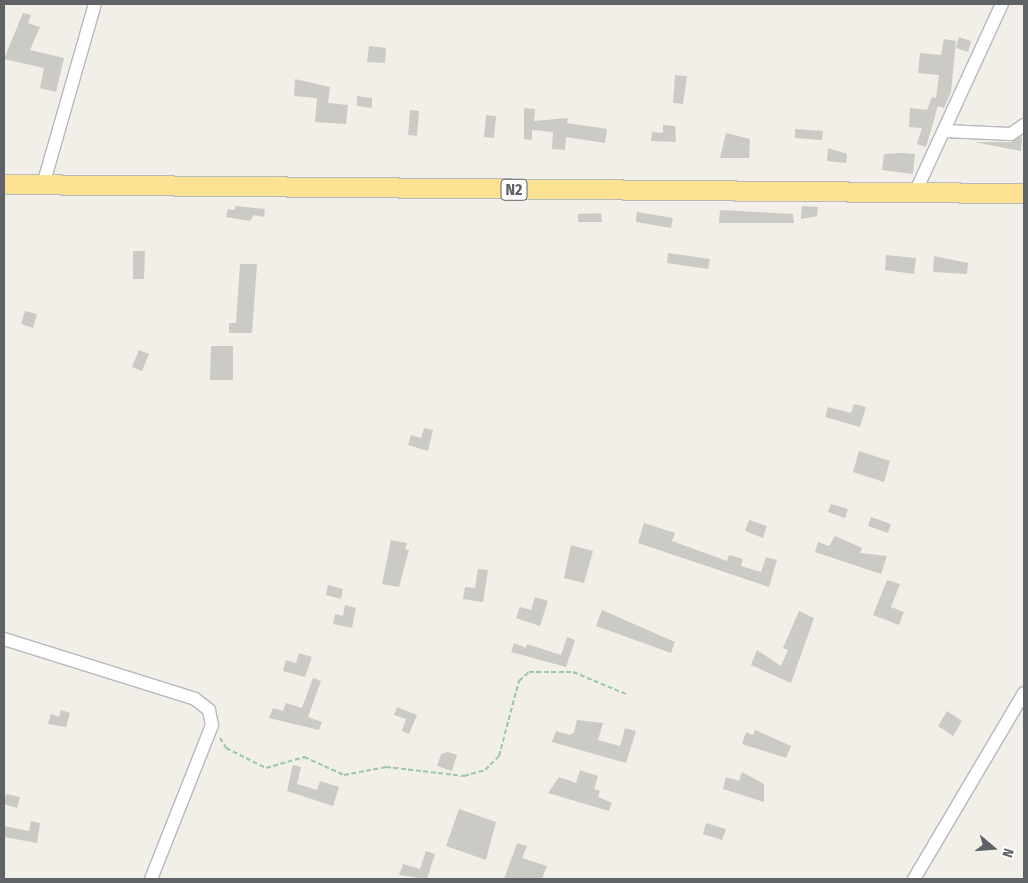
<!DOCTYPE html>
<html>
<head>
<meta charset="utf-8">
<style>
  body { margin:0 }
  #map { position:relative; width:1028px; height:883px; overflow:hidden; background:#f1efe8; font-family:"Fira Sans Condensed",sans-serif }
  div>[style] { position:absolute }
  .building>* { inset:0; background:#cccac5 }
  .path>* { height:2px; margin-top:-1px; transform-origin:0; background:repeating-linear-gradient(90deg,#9cc7a9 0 5px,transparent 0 7.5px) }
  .roads { filter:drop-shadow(1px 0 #b5b8bc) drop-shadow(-1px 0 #b5b8bc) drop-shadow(0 1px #b5b8bc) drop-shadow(0 -1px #b5b8bc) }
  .minor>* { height:12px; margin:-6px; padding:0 6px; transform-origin:6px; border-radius:6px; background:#fff }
  .highway>* { height:19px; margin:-9.5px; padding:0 9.5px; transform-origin:9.5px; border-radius:9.5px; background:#fde293 }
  span { translate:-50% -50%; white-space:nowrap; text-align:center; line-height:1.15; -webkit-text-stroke:5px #fff; paint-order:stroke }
  .shield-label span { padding:1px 4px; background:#fff; border:1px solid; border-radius:4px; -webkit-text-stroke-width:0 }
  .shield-label { font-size:16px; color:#5f6368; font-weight:700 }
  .frame { position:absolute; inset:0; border:5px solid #5f6368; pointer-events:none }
  .north { position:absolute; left:968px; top:823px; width:50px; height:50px; -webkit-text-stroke:4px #fff; paint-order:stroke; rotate:108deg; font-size:14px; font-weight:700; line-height:20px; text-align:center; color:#5f6368 }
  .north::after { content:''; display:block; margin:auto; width:18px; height:22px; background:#5f6368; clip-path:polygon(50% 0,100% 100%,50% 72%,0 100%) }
</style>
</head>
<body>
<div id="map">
  <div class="building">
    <i style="clip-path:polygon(23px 13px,31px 15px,28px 23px,40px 27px,30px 50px,64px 58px,56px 92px,40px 88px,44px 68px,4px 59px)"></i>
    <i style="clip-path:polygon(959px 37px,971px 41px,968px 52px,956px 48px)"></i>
    <i style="clip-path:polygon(944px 39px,956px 41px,951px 92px,944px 108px,938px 106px,926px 147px,917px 144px,922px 128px,909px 127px,910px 108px,927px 110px,932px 97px,936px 98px,939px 75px,918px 73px,920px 53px,941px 55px)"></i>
    <i style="clip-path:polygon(369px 46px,386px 48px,385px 63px,367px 62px)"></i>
    <i style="clip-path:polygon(675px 75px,687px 76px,683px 104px,673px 103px)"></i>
    <i style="clip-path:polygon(295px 79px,330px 87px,328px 103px,348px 105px,346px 124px,315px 122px,317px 98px,294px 96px)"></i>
    <i style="clip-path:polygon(357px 96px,372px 98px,372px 108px,357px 106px)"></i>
    <i style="clip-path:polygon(524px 108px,535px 109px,534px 121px,568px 118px,567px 123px,607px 129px,605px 143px,566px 137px,565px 150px,552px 149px,553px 132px,532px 130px,532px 140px,524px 139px)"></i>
    <i style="clip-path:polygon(410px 110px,419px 111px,417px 136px,408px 135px)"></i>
    <i style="clip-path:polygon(486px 115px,496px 116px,494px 138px,484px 137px)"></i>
    <i style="clip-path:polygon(663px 125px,675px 126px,676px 142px,651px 141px,652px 132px,663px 133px)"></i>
    <i style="clip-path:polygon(795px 129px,823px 131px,822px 140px,795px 138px)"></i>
    <i style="clip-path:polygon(726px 133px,750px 139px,749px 158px,720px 158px)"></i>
    <i style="clip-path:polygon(1022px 136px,1021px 151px,974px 142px,1011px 142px)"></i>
    <i style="clip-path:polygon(828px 148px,847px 154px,846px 163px,827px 161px)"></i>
    <i style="clip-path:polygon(902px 153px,915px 154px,913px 174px,882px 170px,884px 154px)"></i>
    <i style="clip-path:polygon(235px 206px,265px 209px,264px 217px,254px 215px,250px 221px,226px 217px,228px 209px,235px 210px)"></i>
    <i style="clip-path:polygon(802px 206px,818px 207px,817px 216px,801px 219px)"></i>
    <i style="clip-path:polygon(720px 210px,793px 214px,794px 223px,719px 223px)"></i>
    <i style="clip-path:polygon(637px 212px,673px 218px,671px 228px,636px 222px)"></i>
    <i style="clip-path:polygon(601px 213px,602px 222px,578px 222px,578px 214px)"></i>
    <i style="clip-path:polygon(133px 251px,145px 251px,144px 279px,133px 279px)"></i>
    <i style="clip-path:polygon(668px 253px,710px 259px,708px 269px,667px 263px)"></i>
    <i style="clip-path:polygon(886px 255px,916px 258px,914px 274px,885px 270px)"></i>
    <i style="clip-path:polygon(934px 256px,968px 263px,967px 274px,933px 272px)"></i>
    <i style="clip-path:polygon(240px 264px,257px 264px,252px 333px,229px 333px,229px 323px,236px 323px)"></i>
    <i style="clip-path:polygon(25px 311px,37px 314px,33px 328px,21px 324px)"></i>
    <i style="clip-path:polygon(211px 346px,233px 346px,233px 380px,210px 380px)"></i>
    <i style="clip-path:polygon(139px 350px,149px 354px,142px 371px,132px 367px)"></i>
    <i style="clip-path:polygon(854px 404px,866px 407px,860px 427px,825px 417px,828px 407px,851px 413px)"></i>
    <i style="clip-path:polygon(424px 428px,433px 430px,428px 451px,408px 445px,411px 435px,421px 438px)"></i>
    <i style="clip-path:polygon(859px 451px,890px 461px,884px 482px,853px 472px)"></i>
    <i style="clip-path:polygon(831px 504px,848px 509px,845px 518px,828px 512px)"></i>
    <i style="clip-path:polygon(871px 517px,891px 524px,888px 533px,868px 526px)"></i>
    <i style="clip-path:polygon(749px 520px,767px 526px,763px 538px,745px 531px)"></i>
    <i style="clip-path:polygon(644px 523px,675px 533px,672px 541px,727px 561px,729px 555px,743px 559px,741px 566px,761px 572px,766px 557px,777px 560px,769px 587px,638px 543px)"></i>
    <i style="clip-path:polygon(835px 536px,862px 548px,860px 553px,887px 556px,881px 574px,815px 552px,818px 542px,829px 546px)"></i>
    <i style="clip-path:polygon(391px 540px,407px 543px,405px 549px,409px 550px,399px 587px,382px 584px)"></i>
    <i style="clip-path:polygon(571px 545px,593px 551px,584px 583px,564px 578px)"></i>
    <i style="clip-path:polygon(478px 569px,488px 570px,483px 602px,463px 599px,465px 587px,475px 588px)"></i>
    <i style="clip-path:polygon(887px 580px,900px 584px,891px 607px,904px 612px,899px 625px,873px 615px)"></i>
    <i style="clip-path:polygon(328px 585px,343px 589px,341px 599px,326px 595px)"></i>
    <i style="clip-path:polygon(535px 597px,548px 601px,540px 626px,516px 618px,520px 607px,531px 610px)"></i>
    <i style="clip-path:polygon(345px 605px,356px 608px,352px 628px,333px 624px,335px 614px,343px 616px)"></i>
    <i style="clip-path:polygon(602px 610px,675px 642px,671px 653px,596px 626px)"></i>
    <i style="clip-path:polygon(799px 611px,814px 618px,791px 683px,751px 665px,757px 650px,781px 666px,788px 650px,783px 648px)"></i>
    <i style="clip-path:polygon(567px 637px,575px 640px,566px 667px,511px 652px,514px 643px,526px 648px,527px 644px,561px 655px)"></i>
    <i style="clip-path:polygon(299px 653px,312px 657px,305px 677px,283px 671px,286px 660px,296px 663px)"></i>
    <i style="clip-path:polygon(313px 678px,321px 681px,308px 717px,322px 722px,319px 730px,269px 718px,273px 708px,283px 711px,286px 703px,302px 708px)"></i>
    <i style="clip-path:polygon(397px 707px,417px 715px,409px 734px,402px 731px,406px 719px,394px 715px)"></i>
    <i style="clip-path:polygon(61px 710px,70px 713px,66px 727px,48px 724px,51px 714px,59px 717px)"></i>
    <i style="clip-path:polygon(947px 711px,962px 721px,953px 736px,938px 726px)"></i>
    <i style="clip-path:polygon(577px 720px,603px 723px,598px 740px,620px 746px,625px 728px,636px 731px,626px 763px,552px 742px,556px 731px,570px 735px,574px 732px)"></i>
    <i style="clip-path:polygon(755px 730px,791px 746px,786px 758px,742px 744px,746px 732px,753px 735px)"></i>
    <i style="clip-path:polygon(448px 752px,457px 755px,452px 771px,437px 766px,441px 754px)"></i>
    <i style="clip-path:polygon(293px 765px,301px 767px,297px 784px,317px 790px,320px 781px,339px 787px,333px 806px,287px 791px)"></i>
    <i style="clip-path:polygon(580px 770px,598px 776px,594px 789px,600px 791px,598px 797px,612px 803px,609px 811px,548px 793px,559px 777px,576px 783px)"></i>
    <i style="clip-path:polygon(742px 772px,764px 784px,764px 802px,723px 789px,726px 777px,739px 781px)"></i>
    <i style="clip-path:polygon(6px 794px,20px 797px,17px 808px,4px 804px)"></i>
    <i style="clip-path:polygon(459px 809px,496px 822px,486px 860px,446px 846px)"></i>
    <i style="clip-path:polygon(31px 821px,40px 823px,37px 843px,4px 837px,4px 826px,29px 831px)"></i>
    <i style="clip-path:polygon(706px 823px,726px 829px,722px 840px,703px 834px)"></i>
    <i style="clip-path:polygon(517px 843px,527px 846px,522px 858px,547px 866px,542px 879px,504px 879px)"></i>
    <i style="clip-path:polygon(426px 851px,435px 854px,427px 879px,399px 875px,403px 864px,420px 869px)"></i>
  </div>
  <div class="path">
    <i style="left:220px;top:738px;width:12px;rotate:59deg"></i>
    <i style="left:226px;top:748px;width:45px;rotate:26.6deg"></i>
    <i style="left:266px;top:768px;width:40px;rotate:-16deg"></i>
    <i style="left:304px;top:757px;width:44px;rotate:24.2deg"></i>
    <i style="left:344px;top:775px;width:43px;rotate:-10.8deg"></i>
    <i style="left:386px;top:767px;width:79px;rotate:6.6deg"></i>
    <i style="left:464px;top:776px;width:22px;rotate:-16deg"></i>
    <i style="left:485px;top:770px;width:20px;rotate:-45deg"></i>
    <i style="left:499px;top:756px;width:78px;rotate:-75.1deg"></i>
    <i style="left:519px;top:681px;width:13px;rotate:-42deg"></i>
    <i style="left:529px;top:672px;width:44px"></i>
    <i style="left:573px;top:672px;width:57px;rotate:22.5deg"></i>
  </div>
  <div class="roads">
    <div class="minor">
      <i style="left:945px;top:131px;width:66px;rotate:2.6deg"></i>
      <i style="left:1011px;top:134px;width:16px;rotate:-35deg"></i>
      <i style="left:43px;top:185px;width:188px;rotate:-74deg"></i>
      <i style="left:914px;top:195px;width:210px;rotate:-65.3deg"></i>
      <i style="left:4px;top:639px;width:200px;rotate:17.4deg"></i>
      <i style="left:195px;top:699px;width:18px;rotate:38deg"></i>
      <i style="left:209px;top:710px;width:15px;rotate:79deg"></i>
      <i style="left:212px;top:725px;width:166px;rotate:111.6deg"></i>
      <i style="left:914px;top:879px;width:216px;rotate:-59.4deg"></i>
    </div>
    <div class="highway">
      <i style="left:4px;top:184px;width:1020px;rotate:0.51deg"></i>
    </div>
  </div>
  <div class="shield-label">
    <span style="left:514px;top:190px">N2</span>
  </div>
  <div class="frame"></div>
  <div class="north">N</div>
</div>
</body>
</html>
